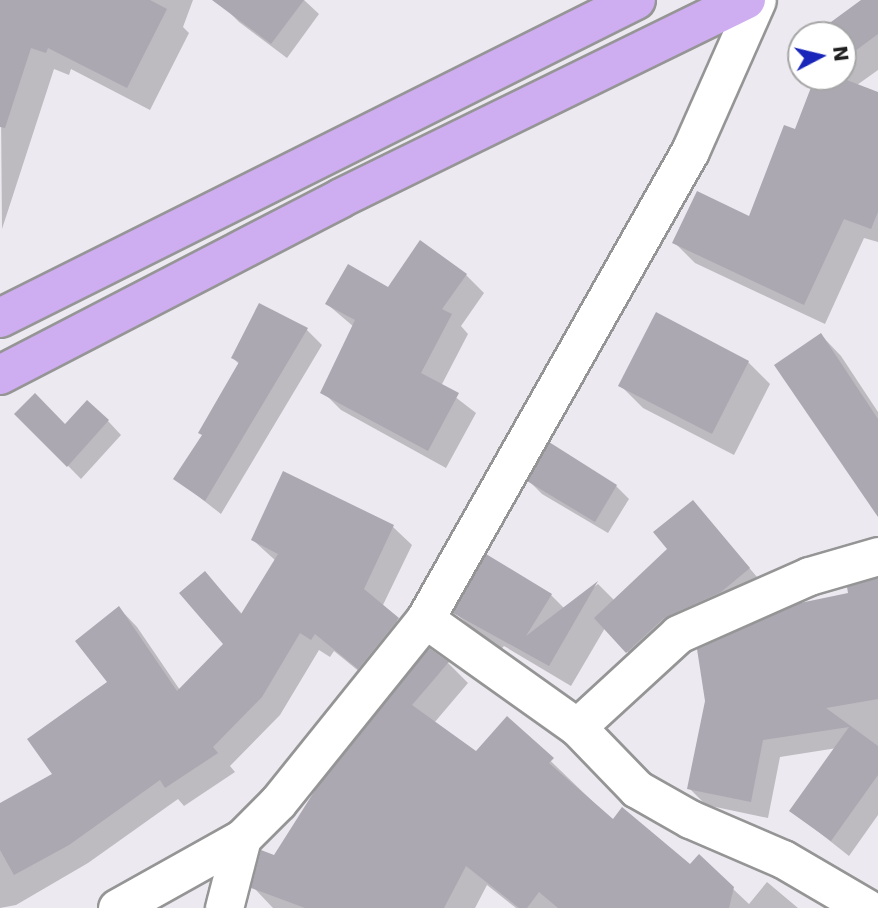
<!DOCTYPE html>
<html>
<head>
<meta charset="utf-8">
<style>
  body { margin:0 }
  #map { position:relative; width:878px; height:908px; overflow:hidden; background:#ede9f0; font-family:"DejaVu Sans",sans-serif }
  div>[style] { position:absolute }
  .shadow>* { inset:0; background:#0003 }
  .building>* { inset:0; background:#aba8b2 }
  .roads { filter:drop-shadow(2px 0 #959595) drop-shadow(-2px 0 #959595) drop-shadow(0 2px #959595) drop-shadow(0 -2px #959595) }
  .minor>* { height:37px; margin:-18.5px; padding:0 18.5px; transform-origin:18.5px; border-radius:18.5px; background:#fff }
  .major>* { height:38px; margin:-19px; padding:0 19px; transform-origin:19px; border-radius:19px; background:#ceadf1 }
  span { translate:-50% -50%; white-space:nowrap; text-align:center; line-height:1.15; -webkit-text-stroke:6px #fff; paint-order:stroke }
  .north { position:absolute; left:787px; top:21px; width:70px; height:70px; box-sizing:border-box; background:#fff; border:2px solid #a6a6a6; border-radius:50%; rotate:83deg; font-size:19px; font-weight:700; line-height:28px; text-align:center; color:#212121 }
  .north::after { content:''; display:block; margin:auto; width:24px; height:32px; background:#1926b9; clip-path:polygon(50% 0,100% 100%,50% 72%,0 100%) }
</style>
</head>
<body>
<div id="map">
  <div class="shadow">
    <i style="clip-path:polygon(0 0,193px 0,183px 27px,189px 33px,150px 110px,71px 69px,69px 75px,54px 69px,2px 229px)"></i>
    <i style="clip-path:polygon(229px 0,304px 0,319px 14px,287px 58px,239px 22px,224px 7px)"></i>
    <i style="clip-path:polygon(864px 0,878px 0,878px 70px,857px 85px,878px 93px,878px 242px,864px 238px,825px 324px,695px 263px,675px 243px,750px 218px,796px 132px,817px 77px,843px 77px,843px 35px,819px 33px)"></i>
    <i style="clip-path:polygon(466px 275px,484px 293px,461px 326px,468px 334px,441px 386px,476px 413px,446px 468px,341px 410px,323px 392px,354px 327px,327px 304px)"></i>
    <i style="clip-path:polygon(260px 305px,307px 330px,322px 345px,221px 514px,176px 479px,204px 436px,239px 364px,233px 358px)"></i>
    <i style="clip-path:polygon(821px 335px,841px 356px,878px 412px,878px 514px)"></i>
    <i style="clip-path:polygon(748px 362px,770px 384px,734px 455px,643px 408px,621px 386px)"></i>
    <i style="clip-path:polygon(17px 414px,65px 426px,108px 421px,121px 435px,81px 479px)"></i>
    <i style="clip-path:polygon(284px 473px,393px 527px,412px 545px,382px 607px,416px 638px,377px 686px,334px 651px,330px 657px,319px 650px,280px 715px,230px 766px,235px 772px,184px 806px,178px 799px,88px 863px,16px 905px,0 908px,0 805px,55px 775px,110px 683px,119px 608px,137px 627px,180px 690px,225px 644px,205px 573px,243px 615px,276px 561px,253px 540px)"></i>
    <i style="clip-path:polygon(529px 481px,616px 486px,629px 499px,608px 533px,542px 494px)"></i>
    <i style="clip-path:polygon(693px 502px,763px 584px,642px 667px,605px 628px,571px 686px,504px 646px,499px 651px,455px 613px,551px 595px,565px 609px,598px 584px,615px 601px,669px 550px)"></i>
    <i style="clip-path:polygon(878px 579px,878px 815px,849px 856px,792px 811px,837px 748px,780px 757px,768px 818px,706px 805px,689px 788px,850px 594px)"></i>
    <i style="clip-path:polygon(448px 663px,468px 683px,434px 723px,476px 753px,507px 719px,613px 821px,690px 866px,699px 857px,749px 904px,767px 882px,798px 908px,516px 908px,487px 885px,475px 908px,273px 908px,253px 887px,274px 857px)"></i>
  </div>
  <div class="building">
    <i style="clip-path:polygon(0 0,150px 0,167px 9px,127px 88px,48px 48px,46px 53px,31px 48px,5px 128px,0 127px)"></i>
    <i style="clip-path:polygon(212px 0,304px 0,271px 44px)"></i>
    <i style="clip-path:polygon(861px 0,878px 0,878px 34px,843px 60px,843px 35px,816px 33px)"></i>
    <i style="clip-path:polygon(815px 77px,839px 77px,878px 92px,878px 212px,871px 229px,844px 219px,804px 305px,672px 243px,697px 191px,749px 216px,784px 125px,795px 129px)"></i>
    <i style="clip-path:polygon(420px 240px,467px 274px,442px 309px,452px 314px,421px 373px,459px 393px,428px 451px,320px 393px,355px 320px,325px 304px,348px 264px,388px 287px)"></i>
    <i style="clip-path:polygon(259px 303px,308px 328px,205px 501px,173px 479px,202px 435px,198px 433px,239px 362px,231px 358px)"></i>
    <i style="clip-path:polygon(656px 312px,749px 361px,712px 434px,618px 386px)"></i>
    <i style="clip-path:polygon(821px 333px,878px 419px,878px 517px,774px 365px)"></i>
    <i style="clip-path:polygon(35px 393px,65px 424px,87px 400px,109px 420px,67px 467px,14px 414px)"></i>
    <i style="clip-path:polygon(549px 442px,617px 485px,595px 522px,527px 481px)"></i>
    <i style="clip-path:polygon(283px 471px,394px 525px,364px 589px,399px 618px,358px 669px,315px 634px,311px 640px,300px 633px,262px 697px,213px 747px,218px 753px,165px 788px,160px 780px,69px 845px,14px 875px,0 850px,0 803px,52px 774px,27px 739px,107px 682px,75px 641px,119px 606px,177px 691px,223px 644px,179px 593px,205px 571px,241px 614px,278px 554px,251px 540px)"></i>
    <i style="clip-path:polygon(693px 500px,750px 568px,721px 592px,664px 618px,626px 653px,594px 618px,667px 549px,653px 532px)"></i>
    <i style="clip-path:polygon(486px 554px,552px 594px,526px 636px,598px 581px,549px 666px,453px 613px)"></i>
    <i style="clip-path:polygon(878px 578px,878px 699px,826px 708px,878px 746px,878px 775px,831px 841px,789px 811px,849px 727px,763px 740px,751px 802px,687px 789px,705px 701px,697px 649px,800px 603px,848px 593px,847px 587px)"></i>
    <i style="clip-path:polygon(429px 648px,449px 662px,412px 705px,476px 751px,507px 716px,554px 758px,549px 763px,613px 819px,622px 807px,690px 864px,699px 854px,734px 887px,729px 908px,558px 908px,539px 892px,527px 908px,519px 908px,466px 866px,444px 908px,305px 908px,251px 888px,261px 850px,274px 855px,319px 784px)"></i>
  </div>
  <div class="roads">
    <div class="minor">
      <i style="left:425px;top:619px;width:186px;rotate:35.4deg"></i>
      <i style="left:577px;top:727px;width:86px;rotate:45.9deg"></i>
      <i style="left:637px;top:789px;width:61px;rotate:29.5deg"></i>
      <i style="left:690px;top:819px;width:101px;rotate:23.3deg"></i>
      <i style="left:783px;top:859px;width:97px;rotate:30.3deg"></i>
      <i style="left:577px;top:727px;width:137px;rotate:-42.6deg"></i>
      <i style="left:678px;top:634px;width:143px;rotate:-23.9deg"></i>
      <i style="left:809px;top:576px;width:72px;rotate:-16.2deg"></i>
      <i style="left:117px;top:908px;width:143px;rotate:-29.2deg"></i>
      <i style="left:242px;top:838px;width:51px;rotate:-45deg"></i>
      <i style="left:278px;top:802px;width:235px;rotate:-51.2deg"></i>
      <i style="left:425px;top:619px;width:538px;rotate:-60.48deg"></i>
      <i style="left:690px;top:151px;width:165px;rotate:-66.1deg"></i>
      <i style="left:224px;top:908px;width:72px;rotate:-75.6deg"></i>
    </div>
    <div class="major">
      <i style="left:0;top:318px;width:711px;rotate:-26.57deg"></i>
      <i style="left:0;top:375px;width:384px;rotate:-27.4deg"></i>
      <i style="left:341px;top:198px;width:451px;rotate:-26.1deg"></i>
    </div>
  </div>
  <div class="north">N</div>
</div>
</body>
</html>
